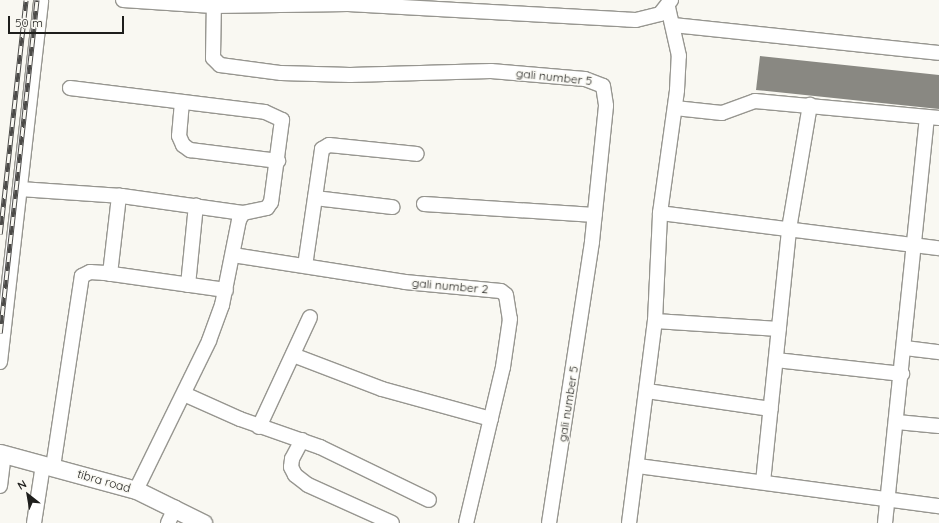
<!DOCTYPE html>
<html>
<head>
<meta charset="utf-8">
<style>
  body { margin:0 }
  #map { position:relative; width:939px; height:523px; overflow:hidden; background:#f9f8f2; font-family:Quicksand,sans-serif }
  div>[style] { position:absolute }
  .building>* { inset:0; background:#898882 }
  .roads { filter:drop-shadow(1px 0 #979690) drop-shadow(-1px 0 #979690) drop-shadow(0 1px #979690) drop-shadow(0 -1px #979690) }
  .minor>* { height:14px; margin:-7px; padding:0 7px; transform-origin:7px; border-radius:7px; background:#fff }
  .tertiary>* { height:17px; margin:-8.5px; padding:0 8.5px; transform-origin:8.5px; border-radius:8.5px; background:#fff }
  .rail>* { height:4.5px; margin-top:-2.25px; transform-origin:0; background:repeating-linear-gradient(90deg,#f9f8f2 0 9px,#4b4a48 0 18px); box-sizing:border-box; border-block:1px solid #4b4a48 }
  span { translate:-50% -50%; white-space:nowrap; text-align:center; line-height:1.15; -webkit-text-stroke:3px #f9f8f2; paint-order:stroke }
  .street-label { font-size:12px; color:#1e1e1c }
  .north { position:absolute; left:8px; top:475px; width:40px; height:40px; -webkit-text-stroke:3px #f9f8f2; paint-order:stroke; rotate:329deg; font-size:11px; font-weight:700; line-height:16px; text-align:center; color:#1e1e1c }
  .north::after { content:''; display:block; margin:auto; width:14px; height:18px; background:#1e1e1c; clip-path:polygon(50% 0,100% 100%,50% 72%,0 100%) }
  .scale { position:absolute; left:8px; top:16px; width:116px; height:18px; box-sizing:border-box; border:2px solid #1e1e1c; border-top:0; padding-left:5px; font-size:12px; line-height:14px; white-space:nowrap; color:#1e1e1c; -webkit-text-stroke:3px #f9f8f2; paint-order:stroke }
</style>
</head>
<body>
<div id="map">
  <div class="building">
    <i style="clip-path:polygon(760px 56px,939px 75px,939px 109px,756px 90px)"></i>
  </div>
  <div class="roads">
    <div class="minor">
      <i style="left:123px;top:0;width:90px;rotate:3.8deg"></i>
      <i style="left:213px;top:6px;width:135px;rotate:-0.8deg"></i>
      <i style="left:348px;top:4px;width:288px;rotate:3.2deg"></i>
      <i style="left:636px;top:20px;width:25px;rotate:-14deg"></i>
      <i style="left:660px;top:14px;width:18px;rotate:-52deg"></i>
      <i style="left:214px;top:0;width:58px;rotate:91deg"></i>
      <i style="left:213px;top:58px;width:10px;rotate:45deg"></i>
      <i style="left:220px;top:65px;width:62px;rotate:7.5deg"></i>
      <i style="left:281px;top:73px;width:69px;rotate:1.7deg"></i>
      <i style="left:350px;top:75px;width:141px;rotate:-1.6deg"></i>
      <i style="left:491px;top:71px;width:94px;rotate:4.9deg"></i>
      <i style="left:585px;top:79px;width:19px;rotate:21deg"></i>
      <i style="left:603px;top:86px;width:20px;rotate:81deg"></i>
      <i style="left:606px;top:106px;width:137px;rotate:95.9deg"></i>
      <i style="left:592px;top:242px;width:284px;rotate:98.7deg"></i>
      <i style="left:673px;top:25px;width:267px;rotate:6deg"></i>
      <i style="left:70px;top:88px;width:196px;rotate:7deg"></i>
      <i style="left:265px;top:112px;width:19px;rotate:25deg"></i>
      <i style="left:282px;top:120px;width:83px;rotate:97.6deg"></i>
      <i style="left:271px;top:202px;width:7px;rotate:124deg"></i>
      <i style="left:267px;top:208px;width:25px;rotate:168deg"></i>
      <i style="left:243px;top:213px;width:8px;rotate:120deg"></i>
      <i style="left:239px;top:220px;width:87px;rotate:101.3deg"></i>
      <i style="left:222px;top:305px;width:38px;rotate:110deg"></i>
      <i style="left:209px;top:341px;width:166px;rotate:116.1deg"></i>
      <i style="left:182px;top:102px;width:34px;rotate:95deg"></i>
      <i style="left:179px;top:136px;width:10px;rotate:66deg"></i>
      <i style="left:183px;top:145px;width:9px;rotate:36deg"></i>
      <i style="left:190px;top:150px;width:89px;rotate:7.1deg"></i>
      <i style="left:675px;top:108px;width:47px;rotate:6.1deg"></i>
      <i style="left:722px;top:113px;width:35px;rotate:-20deg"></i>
      <i style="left:755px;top:101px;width:185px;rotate:5.3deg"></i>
      <i style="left:20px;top:189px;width:102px;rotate:3.9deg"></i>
      <i style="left:122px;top:196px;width:122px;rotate:8deg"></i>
      <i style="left:315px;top:198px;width:78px;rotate:6.7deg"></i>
      <i style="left:424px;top:204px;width:171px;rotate:3.7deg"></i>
      <i style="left:660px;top:213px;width:281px;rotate:7.2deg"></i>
      <i style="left:233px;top:255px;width:174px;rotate:8.9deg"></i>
      <i style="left:405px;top:282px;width:96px;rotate:5.4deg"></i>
      <i style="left:501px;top:291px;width:6px;rotate:39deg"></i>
      <i style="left:506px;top:295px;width:24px;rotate:81deg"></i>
      <i style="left:510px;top:319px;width:49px;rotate:98.3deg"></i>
      <i style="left:503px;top:367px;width:160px;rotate:103.3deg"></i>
      <i style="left:305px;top:266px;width:118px;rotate:-81.7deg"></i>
      <i style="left:322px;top:149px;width:8px;rotate:-30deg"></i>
      <i style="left:329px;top:145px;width:88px;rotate:5.8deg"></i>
      <i style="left:110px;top:274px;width:79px;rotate:-83.4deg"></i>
      <i style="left:188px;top:285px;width:80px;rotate:-84.3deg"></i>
      <i style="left:655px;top:321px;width:124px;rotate:3.7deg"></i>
      <i style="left:905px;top:348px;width:34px;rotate:7deg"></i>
      <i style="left:293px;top:355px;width:95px;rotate:20.9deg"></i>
      <i style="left:382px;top:389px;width:113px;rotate:15.4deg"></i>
      <i style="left:776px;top:360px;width:127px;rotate:6.3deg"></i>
      <i style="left:0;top:362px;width:364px;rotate:-83.5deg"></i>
      <i style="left:647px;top:391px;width:125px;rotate:8.3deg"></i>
      <i style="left:184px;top:394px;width:61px;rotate:24.1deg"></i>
      <i style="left:240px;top:419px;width:85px;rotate:19.3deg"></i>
      <i style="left:320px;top:447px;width:121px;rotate:25.9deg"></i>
      <i style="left:897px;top:422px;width:42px;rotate:5.4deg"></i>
      <i style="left:259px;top:427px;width:121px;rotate:-65.1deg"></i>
      <i style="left:302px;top:440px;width:21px;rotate:118deg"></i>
      <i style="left:292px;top:459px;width:8px;rotate:97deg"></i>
      <i style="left:291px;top:467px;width:9px;rotate:63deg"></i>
      <i style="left:295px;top:475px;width:16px;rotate:38deg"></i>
      <i style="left:308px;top:485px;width:92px;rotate:24.3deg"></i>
      <i style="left:638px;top:466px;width:304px;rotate:7.6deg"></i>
      <i style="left:53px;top:467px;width:193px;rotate:-81.4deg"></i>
      <i style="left:82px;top:276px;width:9px;rotate:-27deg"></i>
      <i style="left:90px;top:272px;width:15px;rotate:4deg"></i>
      <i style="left:105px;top:273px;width:122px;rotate:8deg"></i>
      <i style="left:763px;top:482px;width:254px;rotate:-84.1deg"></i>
      <i style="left:789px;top:229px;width:126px;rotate:-80.4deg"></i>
      <i style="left:0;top:486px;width:31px;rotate:-83deg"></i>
      <i style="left:34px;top:523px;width:59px;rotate:-81.2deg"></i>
      <i style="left:168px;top:523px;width:17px;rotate:-65deg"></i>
      <i style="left:629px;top:523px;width:204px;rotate:-82.7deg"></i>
      <i style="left:655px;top:321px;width:108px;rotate:-87.3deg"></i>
      <i style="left:660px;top:213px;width:124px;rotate:-82.1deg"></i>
      <i style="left:677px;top:90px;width:34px;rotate:-87deg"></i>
      <i style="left:679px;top:56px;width:50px;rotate:-102.7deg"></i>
      <i style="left:885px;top:523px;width:408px;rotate:-84.1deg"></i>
    </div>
    <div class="tertiary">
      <i style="left:0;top:453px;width:141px;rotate:15.2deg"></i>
      <i style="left:136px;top:490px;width:75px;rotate:26.2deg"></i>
    </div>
  </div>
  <div class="rail">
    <i style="left:0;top:234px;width:235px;rotate:-83.7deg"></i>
    <i style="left:0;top:333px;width:335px;rotate:-83.7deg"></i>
  </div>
  <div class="street-label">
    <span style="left:554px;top:77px;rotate:6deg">gali number 5</span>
    <span style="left:450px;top:286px;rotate:5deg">gali number 2</span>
    <span style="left:568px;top:404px;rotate:-81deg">gali number 5</span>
    <span style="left:104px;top:481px;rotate:16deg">tibra road</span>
  </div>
  <div class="north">N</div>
  <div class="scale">50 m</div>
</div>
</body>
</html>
